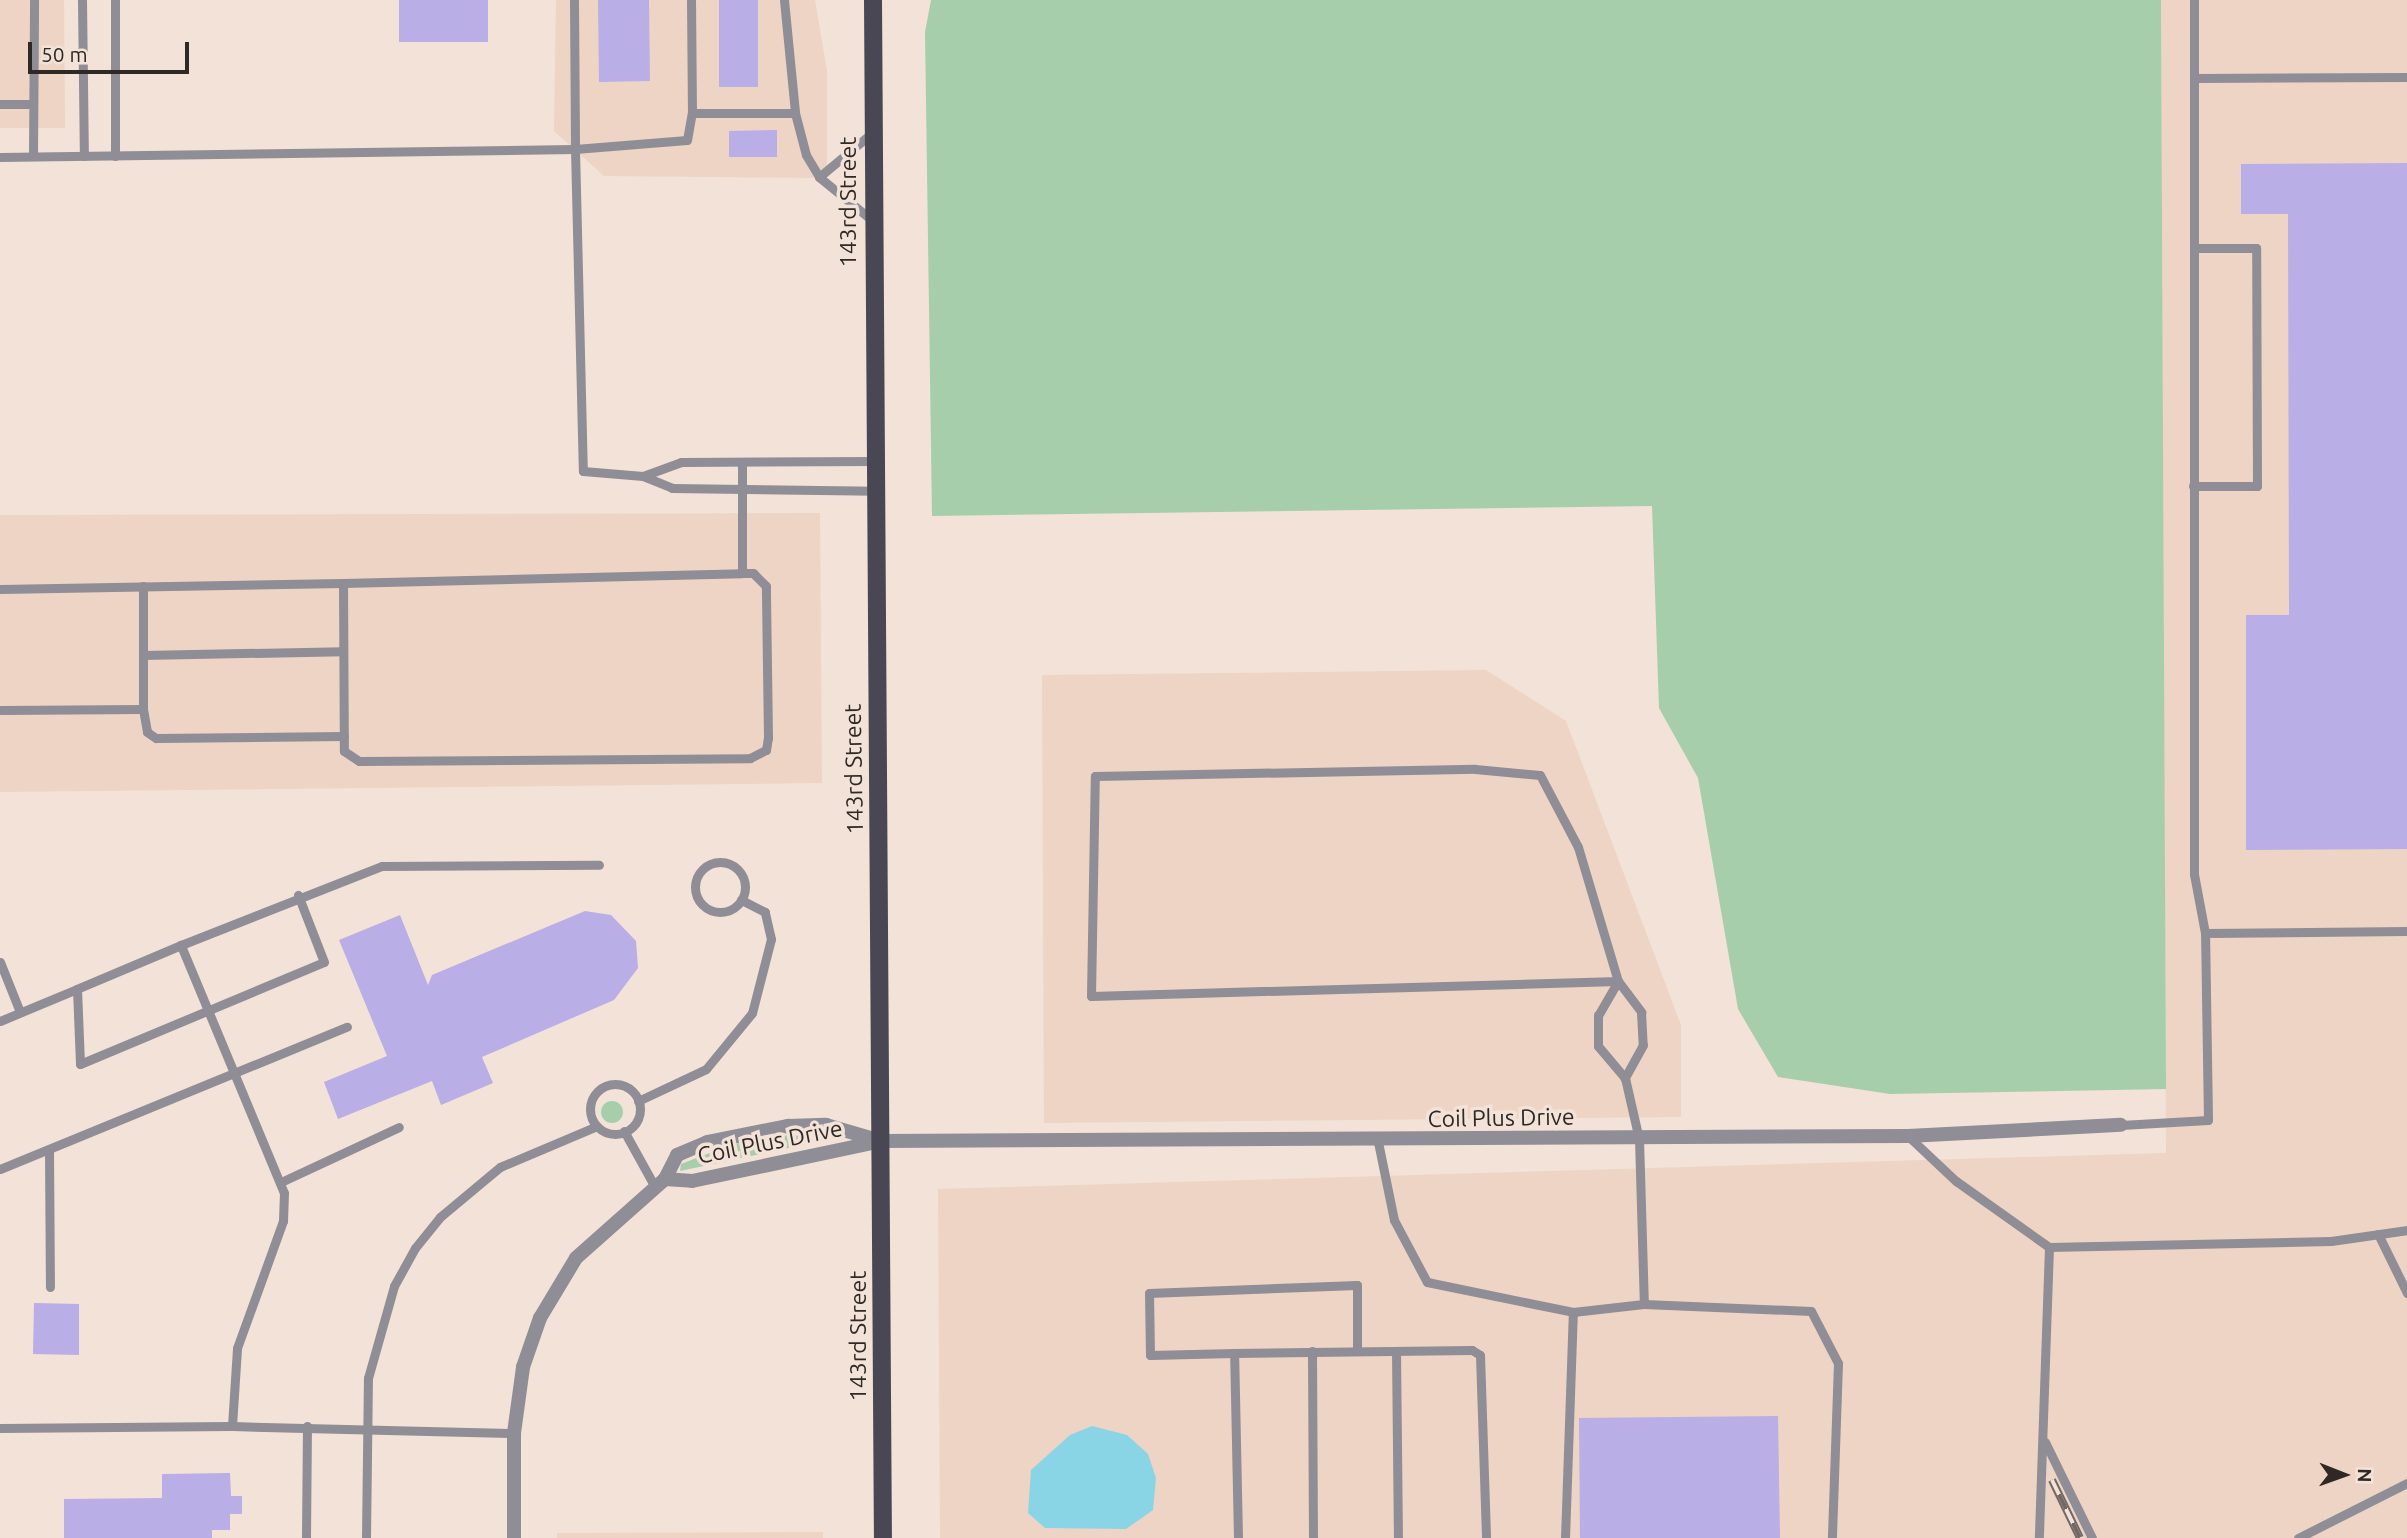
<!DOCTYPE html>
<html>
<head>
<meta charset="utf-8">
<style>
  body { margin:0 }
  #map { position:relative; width:2407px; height:1538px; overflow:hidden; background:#f3e2d7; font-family:Ubuntu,sans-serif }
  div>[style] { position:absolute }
  .built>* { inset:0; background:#edd4c5 }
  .green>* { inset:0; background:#a6ceaa }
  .round { border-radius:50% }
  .water>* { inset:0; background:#89d4e5 }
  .building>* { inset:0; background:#b9aee5 }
  .service>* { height:9px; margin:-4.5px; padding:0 4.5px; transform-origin:4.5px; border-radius:4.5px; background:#8f8d95 }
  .service>.ring { margin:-4.5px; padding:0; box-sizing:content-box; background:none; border:9px solid #8f8d95; border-radius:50% }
  .minor>* { height:14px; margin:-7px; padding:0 7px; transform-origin:7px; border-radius:7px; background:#8f8d95 }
  .primary>* { height:18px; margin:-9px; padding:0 9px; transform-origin:9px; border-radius:9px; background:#494753 }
  .rail>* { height:8px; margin-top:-4px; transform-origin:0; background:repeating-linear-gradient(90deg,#f3e2d7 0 16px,#736963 0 32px); box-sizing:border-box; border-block:2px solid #736963 }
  span { translate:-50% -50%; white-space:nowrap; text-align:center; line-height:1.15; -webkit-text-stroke:7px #f3e2d7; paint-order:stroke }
  .street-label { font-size:23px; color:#2f2925 }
  .north { position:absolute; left:2309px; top:1440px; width:70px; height:70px; -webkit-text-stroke:5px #f3e2d7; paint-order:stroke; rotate:91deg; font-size:19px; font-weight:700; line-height:28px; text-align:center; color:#2f2925 }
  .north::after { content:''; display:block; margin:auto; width:24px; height:32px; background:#2f2925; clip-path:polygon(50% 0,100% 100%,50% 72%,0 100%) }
  .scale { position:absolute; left:28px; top:42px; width:161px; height:32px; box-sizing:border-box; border:4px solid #2f2925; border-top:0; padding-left:9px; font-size:21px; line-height:24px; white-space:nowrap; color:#2f2925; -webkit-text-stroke:5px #f3e2d7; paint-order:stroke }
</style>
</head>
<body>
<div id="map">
  <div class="built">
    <i style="clip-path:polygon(0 0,64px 0,65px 128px,0 128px)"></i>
    <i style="clip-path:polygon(556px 0,815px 0,827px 71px,827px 178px,604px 176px,554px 131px)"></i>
    <i style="clip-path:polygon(2161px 0,2407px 0,2407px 1538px,940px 1538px,938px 1189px,2166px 1153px)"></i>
    <i style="clip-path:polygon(820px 513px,822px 783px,0 792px,0 515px)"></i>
    <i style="clip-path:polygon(1486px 670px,1566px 721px,1681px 1025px,1681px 1117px,1044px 1123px,1042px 675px)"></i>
    <i style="clip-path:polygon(823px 1532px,823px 1538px,557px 1538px,557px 1533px)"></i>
  </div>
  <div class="green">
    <i style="clip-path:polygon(931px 0,2161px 0,2166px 1089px,1890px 1094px,1778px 1077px,1738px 1009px,1698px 778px,1659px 708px,1652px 506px,932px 516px,925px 32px)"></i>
    <i class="round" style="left:601px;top:1101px;width:22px;height:22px"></i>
    <i style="clip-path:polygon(789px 1135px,831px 1139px,680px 1171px,681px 1164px,733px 1144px)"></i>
  </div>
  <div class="water">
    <i style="clip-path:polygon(1092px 1426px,1127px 1435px,1148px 1454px,1156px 1478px,1153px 1510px,1126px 1529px,1045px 1528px,1028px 1513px,1031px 1470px,1070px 1435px)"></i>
  </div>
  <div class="building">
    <i style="clip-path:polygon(399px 0,488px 0,488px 42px,399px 42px)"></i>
    <i style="clip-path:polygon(598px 0,649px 0,650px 81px,599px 82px)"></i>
    <i style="clip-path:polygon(719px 0,758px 0,758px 87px,719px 87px)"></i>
    <i style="clip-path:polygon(777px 130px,777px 157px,729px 157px,729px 131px)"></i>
    <i style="clip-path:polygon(2407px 163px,2407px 849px,2246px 850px,2246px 615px,2289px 615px,2288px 214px,2241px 214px,2241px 164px)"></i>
    <i style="clip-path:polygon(585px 911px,611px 915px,636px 941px,638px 968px,614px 1000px,482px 1057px,493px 1083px,441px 1105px,432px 1081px,338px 1119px,324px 1082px,387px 1056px,339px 940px,400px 915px,428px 985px,432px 975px)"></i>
    <i style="clip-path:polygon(34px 1303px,79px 1304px,79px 1355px,33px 1354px)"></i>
    <i style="clip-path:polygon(1778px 1416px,1780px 1538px,1580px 1538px,1579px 1418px)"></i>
    <i style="clip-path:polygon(230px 1473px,231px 1496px,242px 1496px,242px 1514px,230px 1514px,230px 1530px,212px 1530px,212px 1538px,64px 1538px,64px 1499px,162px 1498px,162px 1474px)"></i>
  </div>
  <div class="service">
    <i style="left:82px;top:0;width:156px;rotate:89.3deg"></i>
    <i style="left:115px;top:0;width:156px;rotate:90deg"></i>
    <i style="left:574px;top:0;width:149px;rotate:89.6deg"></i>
    <i style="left:575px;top:149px;width:112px;rotate:-4.6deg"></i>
    <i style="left:687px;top:140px;width:27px;rotate:-80deg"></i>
    <i style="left:691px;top:0;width:113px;rotate:89.5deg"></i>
    <i style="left:692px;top:113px;width:103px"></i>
    <i style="left:795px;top:113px;width:43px;rotate:75.3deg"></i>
    <i style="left:806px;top:155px;width:26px;rotate:59deg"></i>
    <i style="left:819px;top:177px;width:70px;rotate:39.2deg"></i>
    <i style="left:784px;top:0;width:114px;rotate:84.4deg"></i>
    <i style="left:2194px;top:78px;width:213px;rotate:-0.3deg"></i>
    <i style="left:0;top:104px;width:33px"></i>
    <i style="left:33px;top:156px;width:156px;rotate:-89.6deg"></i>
    <i style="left:0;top:157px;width:575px;rotate:-0.8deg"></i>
    <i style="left:575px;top:149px;width:322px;rotate:88.6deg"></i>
    <i style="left:583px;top:471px;width:60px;rotate:4.8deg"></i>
    <i style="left:643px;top:476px;width:31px;rotate:22deg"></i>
    <i style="left:672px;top:488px;width:203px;rotate:0.8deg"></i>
    <i style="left:819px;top:177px;width:70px;rotate:-39.8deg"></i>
    <i style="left:643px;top:476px;width:40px;rotate:-20.2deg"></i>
    <i style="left:681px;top:462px;width:194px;rotate:-0.3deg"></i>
    <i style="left:2193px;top:486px;width:64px"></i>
    <i style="left:2257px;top:486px;width:238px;rotate:-90.2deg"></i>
    <i style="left:2256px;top:248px;width:62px;rotate:180deg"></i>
    <i style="left:343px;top:583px;width:399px;rotate:-1.4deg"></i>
    <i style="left:0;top:589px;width:343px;rotate:-1deg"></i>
    <i style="left:343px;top:583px;width:168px;rotate:89.7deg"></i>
    <i style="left:344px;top:751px;width:18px;rotate:34deg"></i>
    <i style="left:359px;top:761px;width:391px;rotate:-0.4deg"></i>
    <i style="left:750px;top:758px;width:18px;rotate:-27deg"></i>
    <i style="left:766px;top:750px;width:12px;rotate:-81deg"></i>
    <i style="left:768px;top:738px;width:152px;rotate:-90.8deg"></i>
    <i style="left:766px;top:586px;width:18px;rotate:-135deg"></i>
    <i style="left:753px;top:573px;width:11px;rotate:180deg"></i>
    <i style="left:742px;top:573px;width:111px;rotate:-90deg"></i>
    <i style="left:143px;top:655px;width:200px;rotate:-1.1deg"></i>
    <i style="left:143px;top:709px;width:23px;rotate:80deg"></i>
    <i style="left:147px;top:732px;width:11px;rotate:34deg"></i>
    <i style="left:156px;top:738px;width:188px;rotate:-0.6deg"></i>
    <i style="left:0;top:710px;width:143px;rotate:-0.4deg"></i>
    <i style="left:143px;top:709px;width:123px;rotate:-90deg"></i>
    <i class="ring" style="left:695px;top:862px;width:41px;height:41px"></i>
    <i style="left:2205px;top:933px;width:202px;rotate:-0.6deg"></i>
    <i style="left:181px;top:945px;width:113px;rotate:157.1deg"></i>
    <i style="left:77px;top:989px;width:75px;rotate:87.7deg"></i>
    <i style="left:80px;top:1064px;width:264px;rotate:-22.7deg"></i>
    <i style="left:324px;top:962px;width:72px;rotate:-111.2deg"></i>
    <i style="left:0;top:962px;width:54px;rotate:68.2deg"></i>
    <i style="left:1618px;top:981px;width:527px;rotate:178.37deg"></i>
    <i style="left:1091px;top:996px;width:220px;rotate:-89deg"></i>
    <i style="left:1095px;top:776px;width:380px;rotate:-1.1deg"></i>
    <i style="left:1475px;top:769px;width:65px;rotate:5.3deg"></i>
    <i style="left:1540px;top:775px;width:81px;rotate:62.2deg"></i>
    <i style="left:1578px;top:847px;width:140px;rotate:73.4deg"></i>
    <i style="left:1618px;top:981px;width:39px;rotate:53deg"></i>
    <i style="left:1641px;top:1012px;width:33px;rotate:87deg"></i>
    <i style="left:1643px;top:1045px;width:38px;rotate:119deg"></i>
    <i style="left:1618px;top:981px;width:39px;rotate:120deg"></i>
    <i style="left:1598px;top:1015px;width:31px;rotate:90deg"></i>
    <i style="left:1598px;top:1046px;width:42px;rotate:49.8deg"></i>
    <i style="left:1625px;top:1078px;width:63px;rotate:77.1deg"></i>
    <i style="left:1639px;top:1139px;width:165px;rotate:88.3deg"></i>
    <i style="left:0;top:1021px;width:83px;rotate:-22.6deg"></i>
    <i class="ring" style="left:590px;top:1084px;width:41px;height:41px"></i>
    <i style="left:638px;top:1101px;width:75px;rotate:-25.2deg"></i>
    <i style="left:706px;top:1069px;width:72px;rotate:-50.6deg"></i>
    <i style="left:752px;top:1013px;width:76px;rotate:-75.6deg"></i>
    <i style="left:771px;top:939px;width:28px;rotate:-103deg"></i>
    <i style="left:765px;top:912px;width:27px;rotate:-153deg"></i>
    <i style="left:2121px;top:1125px;width:87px;rotate:-3.3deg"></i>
    <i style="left:2208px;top:1120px;width:187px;rotate:-90.9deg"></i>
    <i style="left:2205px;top:933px;width:60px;rotate:-100.6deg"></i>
    <i style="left:2194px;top:874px;width:874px;rotate:-90deg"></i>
    <i style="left:624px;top:1131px;width:64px;rotate:61deg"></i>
    <i style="left:1908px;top:1136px;width:66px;rotate:43.2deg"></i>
    <i style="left:1956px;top:1181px;width:114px;rotate:35.4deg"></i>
    <i style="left:2049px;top:1247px;width:291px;rotate:92deg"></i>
    <i style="left:1378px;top:1142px;width:80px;rotate:78.4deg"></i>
    <i style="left:1394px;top:1220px;width:70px;rotate:62deg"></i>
    <i style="left:1427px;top:1282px;width:149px;rotate:11.6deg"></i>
    <i style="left:49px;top:1151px;width:136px;rotate:89.6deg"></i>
    <i style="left:0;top:1169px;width:375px;rotate:-22.3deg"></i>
    <i style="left:281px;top:1182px;width:130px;rotate:-25deg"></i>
    <i style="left:2378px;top:1234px;width:66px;rotate:63.8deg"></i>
    <i style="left:2049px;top:1247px;width:282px;rotate:-1.2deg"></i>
    <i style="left:2331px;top:1241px;width:77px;rotate:-8.2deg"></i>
    <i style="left:1312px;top:1351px;width:187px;rotate:89.7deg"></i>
    <i style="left:1396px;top:1351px;width:187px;rotate:89.4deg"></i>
    <i style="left:1234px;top:1353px;width:238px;rotate:-0.7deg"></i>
    <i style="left:1472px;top:1350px;width:9px;rotate:32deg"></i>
    <i style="left:1480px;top:1355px;width:183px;rotate:88.1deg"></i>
    <i style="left:0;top:1428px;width:232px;rotate:-0.5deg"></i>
    <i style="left:514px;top:1433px;width:282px;rotate:-178.6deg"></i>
    <i style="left:232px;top:1426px;width:78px;rotate:-86.3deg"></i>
    <i style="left:237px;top:1348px;width:135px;rotate:-70.1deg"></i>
    <i style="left:283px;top:1221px;width:28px;rotate:-88deg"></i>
    <i style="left:284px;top:1193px;width:269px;rotate:-112.6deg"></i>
    <i style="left:181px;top:945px;width:216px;rotate:-21.5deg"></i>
    <i style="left:382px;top:866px;width:217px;rotate:-0.3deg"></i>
    <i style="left:2045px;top:1442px;width:107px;rotate:63.9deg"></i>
    <i style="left:306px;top:1538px;width:112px;rotate:-89.5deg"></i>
    <i style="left:366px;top:1538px;width:160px;rotate:-89.3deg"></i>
    <i style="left:368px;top:1378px;width:96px;rotate:-74.2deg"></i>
    <i style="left:394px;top:1286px;width:43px;rotate:-61.1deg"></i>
    <i style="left:415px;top:1248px;width:40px;rotate:-51deg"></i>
    <i style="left:440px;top:1217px;width:78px;rotate:-39.8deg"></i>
    <i style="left:500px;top:1167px;width:105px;rotate:-22.9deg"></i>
    <i style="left:1238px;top:1538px;width:185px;rotate:-91.2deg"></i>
    <i style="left:1234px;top:1353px;width:84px;rotate:178.6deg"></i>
    <i style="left:1150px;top:1355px;width:62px;rotate:-90.9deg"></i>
    <i style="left:1149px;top:1293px;width:208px;rotate:-2.2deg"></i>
    <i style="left:1357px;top:1285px;width:66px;rotate:90deg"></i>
    <i style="left:1565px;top:1538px;width:226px;rotate:-88deg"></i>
    <i style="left:1573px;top:1312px;width:71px;rotate:-6.4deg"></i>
    <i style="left:1644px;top:1304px;width:167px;rotate:2.4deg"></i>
    <i style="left:1811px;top:1311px;width:59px;rotate:62.6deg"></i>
    <i style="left:1838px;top:1363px;width:175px;rotate:92deg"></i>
    <i style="left:2298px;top:1538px;width:122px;rotate:-26.8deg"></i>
  </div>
  <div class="minor">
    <i style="left:665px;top:1179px;width:27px;rotate:4deg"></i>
    <i style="left:692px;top:1181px;width:194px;rotate:-11.9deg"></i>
    <i style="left:882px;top:1141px;width:1026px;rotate:-0.28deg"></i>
    <i style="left:1908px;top:1136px;width:213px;rotate:-3deg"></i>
    <i style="left:514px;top:1538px;width:105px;rotate:-90deg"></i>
    <i style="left:514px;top:1433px;width:67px;rotate:-82.2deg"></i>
    <i style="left:523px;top:1367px;width:52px;rotate:-70.9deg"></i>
    <i style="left:540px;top:1318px;width:70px;rotate:-59deg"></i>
    <i style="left:576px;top:1258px;width:119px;rotate:-41.6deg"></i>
    <i style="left:665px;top:1179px;width:27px;rotate:-63deg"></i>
    <i style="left:677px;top:1155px;width:33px;rotate:-23deg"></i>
    <i style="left:707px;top:1142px;width:83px;rotate:-11.2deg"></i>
    <i style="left:788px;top:1126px;width:38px;rotate:-2deg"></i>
    <i style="left:826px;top:1125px;width:57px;rotate:16.2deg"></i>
  </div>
  <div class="primary">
    <i style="left:873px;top:0;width:1538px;rotate:89.63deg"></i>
  </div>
  <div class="rail">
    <i style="left:2052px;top:1480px;width:64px;rotate:64.2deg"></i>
  </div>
  <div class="street-label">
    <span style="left:848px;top:202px;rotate:-90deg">143rd Street</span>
    <span style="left:854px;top:769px;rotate:-91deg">143rd Street</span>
    <span style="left:1501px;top:1118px;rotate:-1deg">Coil Plus Drive</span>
    <span style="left:770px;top:1142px;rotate:-11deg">Coil Plus Drive</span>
    <span style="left:858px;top:1336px;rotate:-90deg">143rd Street</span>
  </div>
  <div class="north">N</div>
  <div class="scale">50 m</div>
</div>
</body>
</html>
